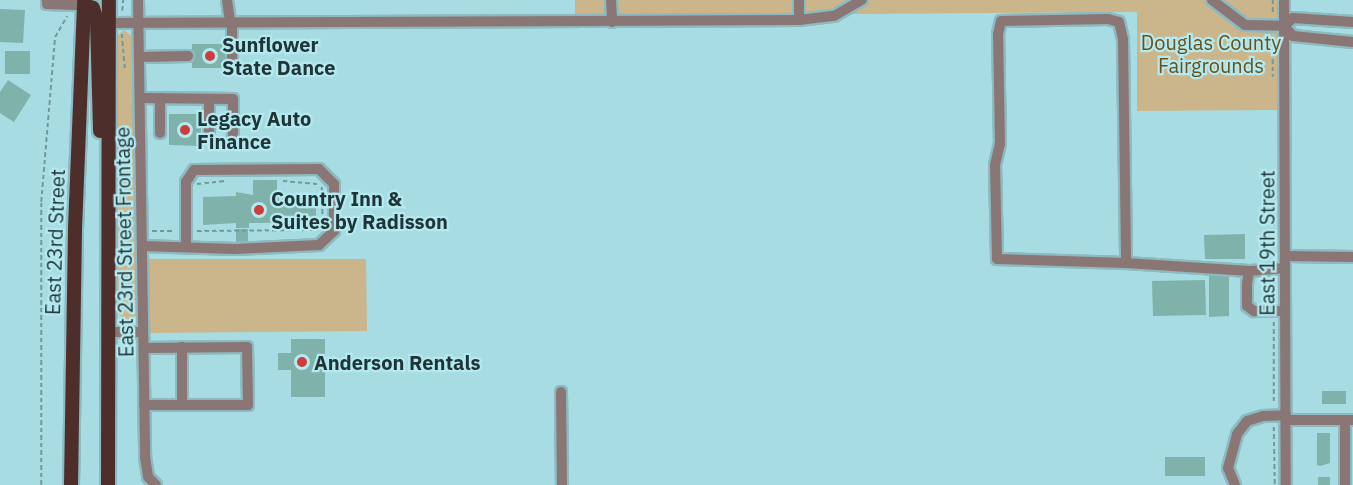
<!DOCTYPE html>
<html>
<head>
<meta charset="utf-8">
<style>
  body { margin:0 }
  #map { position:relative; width:1353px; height:485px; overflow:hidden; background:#a7dce2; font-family:"IBM Plex Sans",sans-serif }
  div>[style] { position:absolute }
  .green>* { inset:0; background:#cbb68b }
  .building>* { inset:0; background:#7fb2aa }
  .path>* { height:1.5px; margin-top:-0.75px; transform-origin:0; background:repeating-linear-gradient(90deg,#71999d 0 4.5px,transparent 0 7.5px) }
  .roads { filter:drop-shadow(2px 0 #8cbac0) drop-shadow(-2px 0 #8cbac0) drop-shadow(0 2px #8cbac0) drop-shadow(0 -2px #8cbac0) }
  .minor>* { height:10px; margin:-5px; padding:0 5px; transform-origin:5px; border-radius:5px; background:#8a7674 }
  .major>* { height:14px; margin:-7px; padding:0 7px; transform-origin:7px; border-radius:7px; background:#4d2e2b }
  .dots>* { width:16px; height:16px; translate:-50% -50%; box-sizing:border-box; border:3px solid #b4e9ef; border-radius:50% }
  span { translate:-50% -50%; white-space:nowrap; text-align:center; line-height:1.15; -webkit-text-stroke:4.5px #b4e9ef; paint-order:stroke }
  .park-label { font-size:20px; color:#68511b }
  .poi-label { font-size:20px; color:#1f3436; font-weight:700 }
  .left { translate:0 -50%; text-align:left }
  .street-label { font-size:20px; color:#1f3436 }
</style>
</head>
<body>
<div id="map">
  <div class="green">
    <i style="clip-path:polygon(575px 0,1278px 0,1279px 110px,1137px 111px,1137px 12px,575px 16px)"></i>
    <i style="clip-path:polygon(124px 30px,133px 37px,137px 315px,127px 323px,117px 312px,115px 84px,117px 36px)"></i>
    <i style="clip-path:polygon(148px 259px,366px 259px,367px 331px,150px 333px)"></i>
  </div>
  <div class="building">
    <i style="clip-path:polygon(0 9px,25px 10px,23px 43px,0 42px)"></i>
    <i style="clip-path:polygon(192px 44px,227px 44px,227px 68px,192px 68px)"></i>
    <i style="clip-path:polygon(5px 51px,30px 51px,30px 74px,5px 74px)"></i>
    <i style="clip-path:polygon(8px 80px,31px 95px,14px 122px,0 113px,0 92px)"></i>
    <i style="clip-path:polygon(169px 114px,201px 114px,201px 146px,169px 145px)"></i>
    <i style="clip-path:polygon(253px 180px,277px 180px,277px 193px,316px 197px,316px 222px,249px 223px,249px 228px,236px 228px,236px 223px,203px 225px,203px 197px,236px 196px,236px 192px,253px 195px)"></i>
    <i style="clip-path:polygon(236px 229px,248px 229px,248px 242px,236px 242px)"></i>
    <i style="clip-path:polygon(1245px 234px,1245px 259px,1205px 259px,1204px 235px)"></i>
    <i style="clip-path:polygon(1209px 271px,1229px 271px,1229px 316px,1209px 317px)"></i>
    <i style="clip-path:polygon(1205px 280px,1206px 315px,1153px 316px,1152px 281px)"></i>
    <i style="clip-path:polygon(291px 339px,325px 339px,325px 397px,291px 397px,291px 370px,278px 370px,278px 353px,291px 353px)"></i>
    <i style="clip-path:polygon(1322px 391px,1346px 391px,1346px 404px,1322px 404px)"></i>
    <i style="clip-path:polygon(1317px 433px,1330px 433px,1330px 463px,1320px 466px,1317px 465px)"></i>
    <i style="clip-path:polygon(1165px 457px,1205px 457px,1205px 476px,1165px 476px)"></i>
    <i style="clip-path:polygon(1318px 477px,1330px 477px,1330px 485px,1318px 485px)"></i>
  </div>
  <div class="path">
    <i style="left:1273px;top:0;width:14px;rotate:90deg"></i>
    <i style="left:122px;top:11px;width:11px;rotate:-85deg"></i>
    <i style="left:122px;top:34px;width:35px;rotate:85deg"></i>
    <i style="left:1273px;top:37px;width:40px;rotate:90deg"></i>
    <i style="left:283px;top:181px;width:37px;rotate:5deg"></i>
    <i style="left:197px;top:184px;width:28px;rotate:-6deg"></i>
    <i style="left:322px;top:187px;width:40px;rotate:88.6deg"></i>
    <i style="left:1274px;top:214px;width:43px;rotate:90deg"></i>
    <i style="left:126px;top:231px;width:6px"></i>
    <i style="left:152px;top:231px;width:22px"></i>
    <i style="left:197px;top:231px;width:121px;rotate:-0.5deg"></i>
    <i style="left:1274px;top:280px;width:19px;rotate:90deg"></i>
    <i style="left:1274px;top:322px;width:82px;rotate:90deg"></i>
    <i style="left:1274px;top:427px;width:58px;rotate:89deg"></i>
    <i style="left:41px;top:485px;width:283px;rotate:-90deg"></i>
    <i style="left:41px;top:202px;width:166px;rotate:-85.2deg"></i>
    <i style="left:55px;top:37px;width:24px;rotate:-60deg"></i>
  </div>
  <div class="roads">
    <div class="minor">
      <i style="left:47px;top:0;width:4px;rotate:90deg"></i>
      <i style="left:47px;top:4px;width:37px;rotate:2deg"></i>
      <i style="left:138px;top:0;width:457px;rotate:89.1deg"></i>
      <i style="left:145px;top:457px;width:20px;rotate:81deg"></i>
      <i style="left:148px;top:477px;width:11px;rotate:45deg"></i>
      <i style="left:227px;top:0;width:22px;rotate:82deg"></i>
      <i style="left:611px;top:0;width:22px;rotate:87deg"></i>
      <i style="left:799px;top:0;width:20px;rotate:90deg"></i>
      <i style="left:1212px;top:0;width:41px;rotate:37.1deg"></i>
      <i style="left:1245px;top:25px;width:39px;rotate:1deg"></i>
      <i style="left:1284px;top:26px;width:12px;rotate:-42deg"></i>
      <i style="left:1293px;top:18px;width:60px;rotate:3.8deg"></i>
      <i style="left:1284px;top:0;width:485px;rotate:89.8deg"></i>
      <i style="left:232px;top:22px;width:45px;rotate:90deg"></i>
      <i style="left:109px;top:23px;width:690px;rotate:-0.25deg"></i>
      <i style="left:799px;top:20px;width:35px;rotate:-7deg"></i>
      <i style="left:834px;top:16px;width:32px;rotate:-30deg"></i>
      <i style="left:1284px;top:26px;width:13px;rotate:48deg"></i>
      <i style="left:1293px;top:36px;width:60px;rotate:5.7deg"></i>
      <i style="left:139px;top:57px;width:49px;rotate:-1.2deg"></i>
      <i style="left:140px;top:98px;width:93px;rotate:0.6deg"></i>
      <i style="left:233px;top:99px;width:36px;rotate:90deg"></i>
      <i style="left:160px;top:98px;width:35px;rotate:90deg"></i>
      <i style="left:209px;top:131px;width:32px;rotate:-90deg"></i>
      <i style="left:142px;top:246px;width:93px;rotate:1.8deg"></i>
      <i style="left:235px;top:249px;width:84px;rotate:-2.7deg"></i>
      <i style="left:319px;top:245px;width:21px;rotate:-43deg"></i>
      <i style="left:334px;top:231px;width:47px;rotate:-90deg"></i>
      <i style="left:334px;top:184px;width:21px;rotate:-135deg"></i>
      <i style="left:319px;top:169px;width:125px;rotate:179.5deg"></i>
      <i style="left:194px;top:170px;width:14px;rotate:124deg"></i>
      <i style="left:186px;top:182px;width:64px;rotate:90deg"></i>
      <i style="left:1285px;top:256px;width:68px;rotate:0.8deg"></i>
      <i style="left:1126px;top:263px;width:129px;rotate:-178.2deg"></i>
      <i style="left:997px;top:259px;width:94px;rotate:-91.2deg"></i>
      <i style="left:995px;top:165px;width:22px;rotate:-77deg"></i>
      <i style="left:1000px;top:144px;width:110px;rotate:-91deg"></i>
      <i style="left:998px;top:34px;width:13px;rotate:-77deg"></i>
      <i style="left:1001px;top:21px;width:107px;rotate:-1.1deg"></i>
      <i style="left:1108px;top:19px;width:11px;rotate:15deg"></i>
      <i style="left:1119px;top:22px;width:18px;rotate:77deg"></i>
      <i style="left:1123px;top:40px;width:223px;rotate:89.2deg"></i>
      <i style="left:1126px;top:263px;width:123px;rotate:3.7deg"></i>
      <i style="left:1285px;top:268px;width:36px;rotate:175deg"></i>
      <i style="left:1249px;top:271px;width:13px;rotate:99deg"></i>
      <i style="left:1247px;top:284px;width:22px;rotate:90deg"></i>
      <i style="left:1247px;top:306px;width:9px;rotate:36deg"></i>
      <i style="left:1254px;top:311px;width:31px"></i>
      <i style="left:110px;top:332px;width:33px"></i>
      <i style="left:182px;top:347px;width:58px;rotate:90deg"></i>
      <i style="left:144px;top:348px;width:103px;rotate:-0.6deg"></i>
      <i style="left:247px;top:347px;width:58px;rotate:89deg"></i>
      <i style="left:248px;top:405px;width:104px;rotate:180deg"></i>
      <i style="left:561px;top:392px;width:93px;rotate:89.4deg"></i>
      <i style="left:1286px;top:420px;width:67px"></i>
      <i style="left:1235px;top:485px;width:18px;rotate:-112deg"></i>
      <i style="left:1228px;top:468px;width:35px;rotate:-75deg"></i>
      <i style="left:1237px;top:434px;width:16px;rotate:-52deg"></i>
      <i style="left:1247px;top:421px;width:17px;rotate:-17deg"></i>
      <i style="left:1263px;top:416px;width:23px;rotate:-2deg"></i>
      <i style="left:1345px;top:485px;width:65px;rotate:-90deg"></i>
    </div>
    <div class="major">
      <i style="left:84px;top:5px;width:9px;rotate:18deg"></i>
      <i style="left:93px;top:8px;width:14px;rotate:73deg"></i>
      <i style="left:97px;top:21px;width:110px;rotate:88.4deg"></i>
      <i style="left:71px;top:485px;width:256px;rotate:-89.1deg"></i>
      <i style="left:75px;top:229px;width:229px;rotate:-87.7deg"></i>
      <i style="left:108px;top:485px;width:485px;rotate:-89.9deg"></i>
    </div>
  </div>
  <div class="dots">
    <i style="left:210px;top:56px;background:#cc3d3d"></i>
    <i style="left:185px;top:130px;background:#cc3d3d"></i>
    <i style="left:259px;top:210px;background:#cc3d3d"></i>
    <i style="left:302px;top:362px;background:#cc3d3d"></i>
  </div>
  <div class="park-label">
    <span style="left:1211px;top:54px">Douglas County<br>Fairgrounds</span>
  </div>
  <div class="poi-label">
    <span class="left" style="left:222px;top:56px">Sunflower<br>State Dance</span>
    <span class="left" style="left:197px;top:130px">Legacy Auto<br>Finance</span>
    <span class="left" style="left:271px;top:210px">Country Inn &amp;<br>Suites by Radisson</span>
    <span class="left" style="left:314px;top:362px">Anderson Rentals</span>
  </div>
  <div class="street-label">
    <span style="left:55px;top:242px;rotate:-88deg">East 23rd Street</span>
    <span style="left:124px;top:242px;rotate:-91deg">East 23rd Street Frontage</span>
    <span style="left:1267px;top:243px;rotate:-90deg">East 19th Street</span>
  </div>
</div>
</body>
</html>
